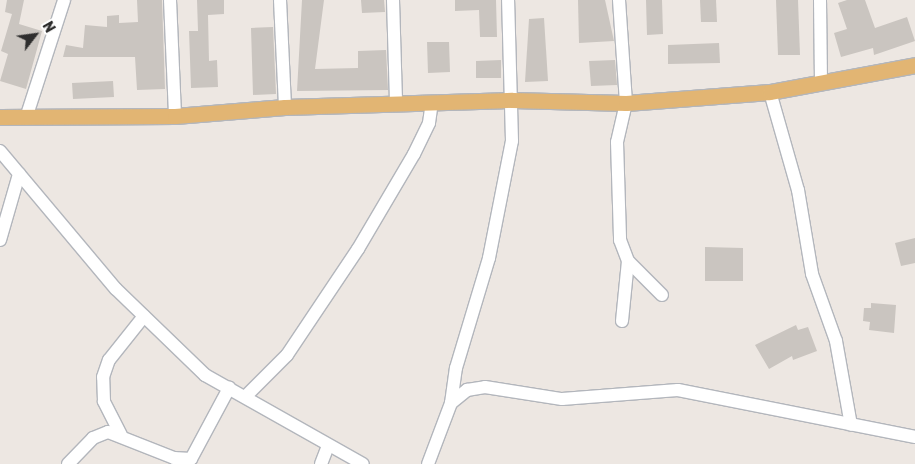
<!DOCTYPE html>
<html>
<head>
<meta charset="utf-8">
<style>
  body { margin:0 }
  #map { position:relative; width:915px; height:464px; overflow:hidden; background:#ede7e2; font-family:Rubik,sans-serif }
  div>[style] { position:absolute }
  .building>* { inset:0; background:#cac5c0 }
  .roads { filter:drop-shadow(1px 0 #b3b6bc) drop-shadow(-1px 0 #b3b6bc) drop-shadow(0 1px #b3b6bc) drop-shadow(0 -1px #b3b6bc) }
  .minor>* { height:12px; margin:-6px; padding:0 6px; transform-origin:6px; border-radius:6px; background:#fff }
  .major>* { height:15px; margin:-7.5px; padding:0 7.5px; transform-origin:7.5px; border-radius:7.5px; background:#e2b573 }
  span { translate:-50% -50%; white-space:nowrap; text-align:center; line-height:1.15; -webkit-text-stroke:4.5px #fff; paint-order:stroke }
  .north { position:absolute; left:10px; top:10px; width:50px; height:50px; -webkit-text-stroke:4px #fff; paint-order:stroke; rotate:60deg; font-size:14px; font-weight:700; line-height:20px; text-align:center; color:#2e2e2e }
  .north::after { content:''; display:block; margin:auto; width:18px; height:22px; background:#2e2e2e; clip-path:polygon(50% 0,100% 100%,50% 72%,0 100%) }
</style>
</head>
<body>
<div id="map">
  <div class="building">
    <i style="clip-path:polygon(7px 0,24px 0,19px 24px,42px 31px,26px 89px,0 81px,8px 54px,1px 51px,12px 14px,5px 12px)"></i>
    <i style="clip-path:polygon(137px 0,162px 0,165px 89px,137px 90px,135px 57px,63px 57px,66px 45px,83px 48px,85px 25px,107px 27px,107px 16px,119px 15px,119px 23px,138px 22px)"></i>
    <i style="clip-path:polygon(197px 0,224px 0,224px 14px,208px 15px,209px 61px,217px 60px,218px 87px,191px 88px,189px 31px,198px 31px)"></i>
    <i style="clip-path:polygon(302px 0,324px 0,315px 69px,358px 68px,358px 51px,386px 50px,388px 90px,297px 91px)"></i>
    <i style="clip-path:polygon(361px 0,384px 0,385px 12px,362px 13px)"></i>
    <i style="clip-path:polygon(455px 0,496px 0,497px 37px,480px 37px,479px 10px,455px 11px)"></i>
    <i style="clip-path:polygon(578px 0,605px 0,614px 41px,579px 43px)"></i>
    <i style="clip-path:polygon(646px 0,662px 0,663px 34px,647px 35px)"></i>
    <i style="clip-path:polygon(700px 0,716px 0,717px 22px,701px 22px)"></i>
    <i style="clip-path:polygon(776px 0,798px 0,800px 55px,778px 55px)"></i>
    <i style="clip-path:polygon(847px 0,865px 0,875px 28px,907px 17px,915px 41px,874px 55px,873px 48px,841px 57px,834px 33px,847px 29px,838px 3px)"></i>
    <i style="clip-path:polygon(544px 18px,548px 81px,525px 82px,529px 19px)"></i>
    <i style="clip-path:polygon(273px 27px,276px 94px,253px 95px,251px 28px)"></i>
    <i style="clip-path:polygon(427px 42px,449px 42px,450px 72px,428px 73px)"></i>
    <i style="clip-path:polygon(719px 43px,720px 63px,668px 64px,668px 45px)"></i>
    <i style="clip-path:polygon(501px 60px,501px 78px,476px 78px,476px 61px)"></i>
    <i style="clip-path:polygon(615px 60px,617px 85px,591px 86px,589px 61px)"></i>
    <i style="clip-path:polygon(113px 81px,114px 97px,73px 99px,72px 83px)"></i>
    <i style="clip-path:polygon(915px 238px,915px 263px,901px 266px,895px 243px)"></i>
    <i style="clip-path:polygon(705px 247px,743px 248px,743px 281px,705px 281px)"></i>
    <i style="clip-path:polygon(871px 303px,896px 305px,894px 333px,869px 330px,870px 322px,863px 321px,864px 308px,871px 308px)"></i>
    <i style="clip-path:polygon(796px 325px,798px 330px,808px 327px,817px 351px,793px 360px,792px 356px,769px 369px,755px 345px)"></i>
  </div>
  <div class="roads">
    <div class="minor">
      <i style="left:170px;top:0;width:116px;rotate:87.5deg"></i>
      <i style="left:280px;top:0;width:107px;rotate:87.3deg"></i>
      <i style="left:393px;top:0;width:103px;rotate:88.3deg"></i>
      <i style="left:619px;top:0;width:103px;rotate:86.1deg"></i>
      <i style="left:626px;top:103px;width:40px;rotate:103deg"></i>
      <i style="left:617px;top:142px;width:98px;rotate:88.2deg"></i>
      <i style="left:620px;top:240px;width:22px;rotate:69deg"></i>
      <i style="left:628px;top:261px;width:48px;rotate:45deg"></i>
      <i style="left:820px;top:0;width:84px;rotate:89.3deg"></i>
      <i style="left:770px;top:92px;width:102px;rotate:74.1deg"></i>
      <i style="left:798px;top:190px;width:85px;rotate:80.5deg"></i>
      <i style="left:812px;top:274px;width:71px;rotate:70.3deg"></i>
      <i style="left:836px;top:341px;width:85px;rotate:79.9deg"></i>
      <i style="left:26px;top:118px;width:124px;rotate:-72.1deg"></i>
      <i style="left:0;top:151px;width:180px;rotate:50deg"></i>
      <i style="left:116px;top:289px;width:124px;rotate:44deg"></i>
      <i style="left:205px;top:375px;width:181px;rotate:29.4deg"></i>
      <i style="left:0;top:240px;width:69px;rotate:-73.9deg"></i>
      <i style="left:622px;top:321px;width:60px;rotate:-84.3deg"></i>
      <i style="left:245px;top:397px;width:59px;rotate:-45deg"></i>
      <i style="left:287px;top:355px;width:128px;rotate:-56.2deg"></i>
      <i style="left:358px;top:249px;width:110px;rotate:-59.5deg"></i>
      <i style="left:414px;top:154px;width:34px;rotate:-64deg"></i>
      <i style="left:429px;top:123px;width:21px;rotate:-82deg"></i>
      <i style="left:451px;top:403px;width:35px;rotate:-82deg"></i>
      <i style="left:456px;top:368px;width:115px;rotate:-73.3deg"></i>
      <i style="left:489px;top:258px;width:119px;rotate:-78.9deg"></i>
      <i style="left:512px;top:141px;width:141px;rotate:-91.6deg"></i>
      <i style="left:121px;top:435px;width:38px;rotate:-117deg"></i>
      <i style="left:104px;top:401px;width:24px;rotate:-92deg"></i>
      <i style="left:103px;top:377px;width:18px;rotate:-71deg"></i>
      <i style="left:109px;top:360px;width:56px;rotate:-51.5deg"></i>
      <i style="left:68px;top:464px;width:36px;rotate:-46deg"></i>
      <i style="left:93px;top:438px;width:16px;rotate:-22deg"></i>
      <i style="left:108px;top:432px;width:71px;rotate:21.5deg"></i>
      <i style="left:174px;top:458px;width:17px;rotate:3deg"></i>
      <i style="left:191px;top:459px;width:81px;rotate:-61.8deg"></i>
      <i style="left:321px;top:464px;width:19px;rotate:-69deg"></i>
      <i style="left:428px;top:464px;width:65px;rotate:-69.3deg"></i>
      <i style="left:451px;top:403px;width:21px;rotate:-39deg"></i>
      <i style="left:467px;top:390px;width:18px;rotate:-9deg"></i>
      <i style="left:485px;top:387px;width:78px;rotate:8.9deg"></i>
      <i style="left:562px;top:399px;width:116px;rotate:-4.4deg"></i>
      <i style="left:678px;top:390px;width:242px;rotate:11.2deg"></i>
    </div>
    <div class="major">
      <i style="left:0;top:117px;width:175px;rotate:-0.3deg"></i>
      <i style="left:175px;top:116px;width:110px;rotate:-4.7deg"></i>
      <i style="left:285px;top:107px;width:227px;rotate:-1.8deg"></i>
      <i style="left:512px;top:100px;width:114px;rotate:1.5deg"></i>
      <i style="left:626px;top:103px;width:144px;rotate:-4.4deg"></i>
      <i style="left:770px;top:92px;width:147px;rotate:-10.5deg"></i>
    </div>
  </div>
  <div class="north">N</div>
</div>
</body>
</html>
